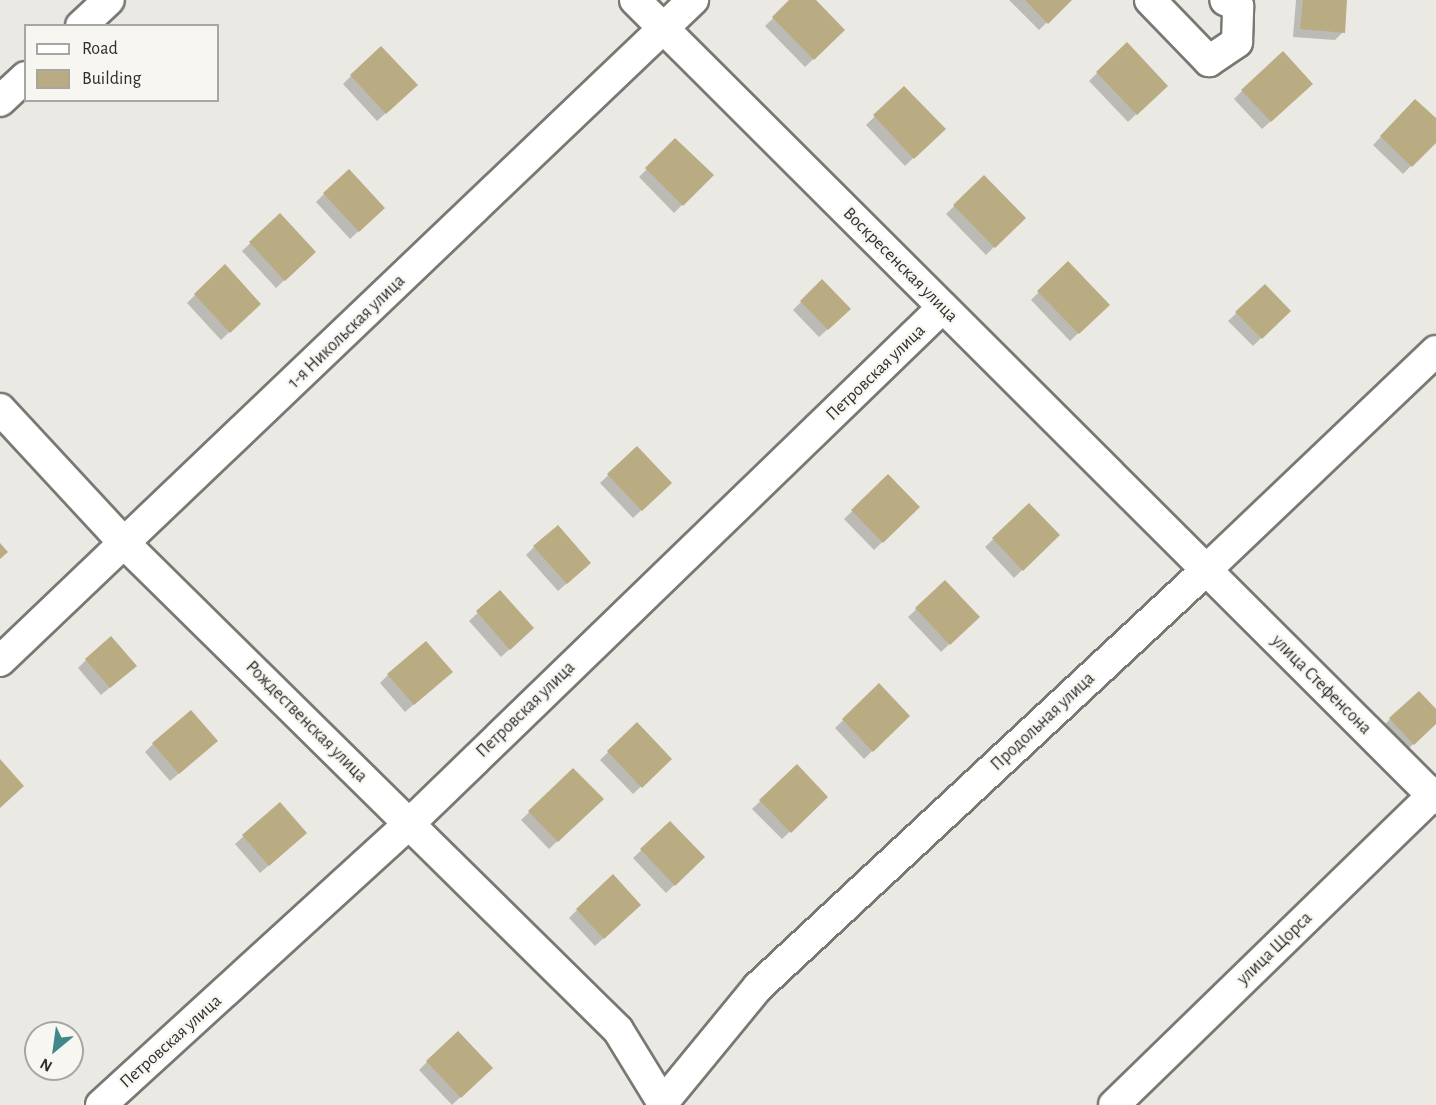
<!DOCTYPE html>
<html>
<head>
<meta charset="utf-8">
<style>
  body { margin:0 }
  #map { position:relative; width:1436px; height:1105px; overflow:hidden; background:#ebe9e3; font-family:"Alegreya Sans",sans-serif }
  div>[style] { position:absolute }
  .shadow>* { inset:0; background:#0003 }
  .building>* { inset:0; background:#baac82 }
  .roads { filter:drop-shadow(2px 0 #797873) drop-shadow(-2px 0 #797873) drop-shadow(0 2px #797873) drop-shadow(0 -2px #797873) }
  .minor>* { height:30px; margin:-15px; padding:0 15px; transform-origin:15px; border-radius:15px; background:#fff }
  span { translate:-50% -50%; white-space:nowrap; text-align:center; line-height:1.15; -webkit-text-stroke:4.5px #f8f6f1; paint-order:stroke }
  .street-label { font-size:18px; color:#2f2e2c }
  .legend { position:absolute; left:24px; top:24px; width:195px; height:78px; box-sizing:border-box; background:#f8f6f1; border:2px solid #a8a6a2; margin:0; padding:8px 10px; list-style:none; font-size:18px; color:#2f2e2c }
  .legend li { display:flex; align-items:center; gap:12px; height:30px }
  .legend b { width:30px; border:2px solid #a8a6a2 }
  .north { position:absolute; left:24px; top:1021px; width:60px; height:60px; box-sizing:border-box; background:#f8f6f1; border:2px solid #a8a6a2; border-radius:50%; rotate:209deg; font-size:16px; font-weight:700; line-height:24px; text-align:center; color:#2f2e2c }
  .north::after { content:''; display:block; margin:auto; width:21px; height:27px; background:#40888a; clip-path:polygon(50% 0,100% 100%,50% 72%,0 100%) }
</style>
</head>
<body>
<div id="map">
  <div class="shadow">
    <i style="clip-path:polygon(792px 0,814px 0,843px 30px,805px 67px,765px 26px)"></i>
    <i style="clip-path:polygon(1009px 0,1070px 0,1039px 30px)"></i>
    <i style="clip-path:polygon(1296px 0,1346px 0,1343px 32px,1335px 40px,1293px 37px)"></i>
    <i style="clip-path:polygon(1127px 44px,1166px 86px,1128px 122px,1089px 81px)"></i>
    <i style="clip-path:polygon(351px 76px,408px 93px,377px 121px,343px 84px)"></i>
    <i style="clip-path:polygon(904px 88px,943px 129px,905px 166px,866px 125px)"></i>
    <i style="clip-path:polygon(1242px 91px,1303px 92px,1262px 129px,1234px 99px)"></i>
    <i style="clip-path:polygon(1415px 101px,1436px 120px,1436px 140px,1403px 174px,1373px 145px)"></i>
    <i style="clip-path:polygon(676px 140px,712px 175px,674px 213px,639px 177px)"></i>
    <i style="clip-path:polygon(984px 177px,1023px 218px,986px 255px,946px 214px)"></i>
    <i style="clip-path:polygon(324px 194px,375px 216px,350px 239px,316px 202px)"></i>
    <i style="clip-path:polygon(280px 215px,306px 260px,276px 288px,242px 251px)"></i>
    <i style="clip-path:polygon(1068px 263px,1108px 305px,1070px 341px,1031px 300px)"></i>
    <i style="clip-path:polygon(822px 281px,841px 317px,819px 337px,793px 310px)"></i>
    <i style="clip-path:polygon(1265px 286px,1289px 311px,1253px 346px,1228px 321px)"></i>
    <i style="clip-path:polygon(195px 295px,251px 311px,221px 340px,187px 303px)"></i>
    <i style="clip-path:polygon(637px 448px,670px 483px,633px 518px,600px 483px)"></i>
    <i style="clip-path:polygon(888px 476px,918px 507px,874px 550px,844px 519px)"></i>
    <i style="clip-path:polygon(1029px 505px,1058px 535px,1014px 578px,985px 547px)"></i>
    <i style="clip-path:polygon(534px 547px,581px 571px,558px 591px,526px 555px)"></i>
    <i style="clip-path:polygon(945px 582px,978px 617px,941px 652px,908px 617px)"></i>
    <i style="clip-path:polygon(500px 592px,524px 636px,501px 657px,469px 621px)"></i>
    <i style="clip-path:polygon(86px 660px,126px 674px,101px 695px,78px 668px)"></i>
    <i style="clip-path:polygon(388px 675px,442px 680px,405px 712px,380px 683px)"></i>
    <i style="clip-path:polygon(879px 685px,908px 716px,864px 759px,835px 728px)"></i>
    <i style="clip-path:polygon(1436px 712px,1436px 722px,1405px 752px,1382px 727px,1390px 719px)"></i>
    <i style="clip-path:polygon(637px 724px,670px 759px,633px 794px,600px 760px)"></i>
    <i style="clip-path:polygon(153px 744px,208px 749px,170px 781px,145px 752px)"></i>
    <i style="clip-path:polygon(797px 766px,826px 797px,782px 839px,752px 809px)"></i>
    <i style="clip-path:polygon(573px 770px,602px 799px,549px 849px,521px 820px)"></i>
    <i style="clip-path:polygon(280px 804px,297px 841px,260px 873px,235px 844px)"></i>
    <i style="clip-path:polygon(670px 823px,703px 857px,666px 893px,633px 858px)"></i>
    <i style="clip-path:polygon(577px 910px,631px 913px,595px 946px,569px 918px)"></i>
    <i style="clip-path:polygon(427px 1062px,483px 1076px,452px 1105px,419px 1070px)"></i>
  </div>
  <div class="building">
    <i style="clip-path:polygon(789px 0,816px 0,845px 30px,814px 60px,772px 17px)"></i>
    <i style="clip-path:polygon(1025px 0,1072px 0,1048px 24px)"></i>
    <i style="clip-path:polygon(1303px 0,1347px 0,1345px 33px,1300px 29px)"></i>
    <i style="clip-path:polygon(1127px 42px,1168px 86px,1137px 115px,1096px 72px)"></i>
    <i style="clip-path:polygon(381px 46px,418px 85px,386px 114px,350px 75px)"></i>
    <i style="clip-path:polygon(1283px 51px,1313px 84px,1271px 122px,1241px 90px)"></i>
    <i style="clip-path:polygon(904px 86px,946px 129px,914px 159px,873px 115px)"></i>
    <i style="clip-path:polygon(1415px 99px,1436px 118px,1436px 143px,1412px 167px,1380px 136px)"></i>
    <i style="clip-path:polygon(675px 138px,714px 175px,683px 206px,645px 168px)"></i>
    <i style="clip-path:polygon(349px 169px,385px 208px,359px 232px,323px 193px)"></i>
    <i style="clip-path:polygon(984px 175px,1026px 218px,995px 248px,953px 205px)"></i>
    <i style="clip-path:polygon(280px 213px,316px 252px,285px 281px,249px 242px)"></i>
    <i style="clip-path:polygon(1068px 261px,1110px 305px,1079px 334px,1037px 291px)"></i>
    <i style="clip-path:polygon(225px 264px,261px 304px,230px 333px,194px 294px)"></i>
    <i style="clip-path:polygon(822px 279px,851px 309px,828px 330px,800px 301px)"></i>
    <i style="clip-path:polygon(1265px 284px,1291px 311px,1262px 339px,1235px 312px)"></i>
    <i style="clip-path:polygon(637px 446px,672px 483px,642px 511px,607px 474px)"></i>
    <i style="clip-path:polygon(888px 474px,920px 507px,883px 543px,851px 510px)"></i>
    <i style="clip-path:polygon(1029px 503px,1060px 535px,1023px 571px,992px 538px)"></i>
    <i style="clip-path:polygon(558px 525px,591px 563px,567px 584px,533px 546px)"></i>
    <i style="clip-path:polygon(0 543px,8px 552px,0 559px)"></i>
    <i style="clip-path:polygon(945px 580px,980px 617px,950px 645px,915px 608px)"></i>
    <i style="clip-path:polygon(500px 590px,534px 628px,510px 650px,476px 611px)"></i>
    <i style="clip-path:polygon(111px 636px,137px 666px,110px 688px,85px 659px)"></i>
    <i style="clip-path:polygon(426px 641px,453px 672px,414px 705px,387px 674px)"></i>
    <i style="clip-path:polygon(879px 683px,910px 716px,873px 752px,842px 719px)"></i>
    <i style="clip-path:polygon(1419px 691px,1436px 709px,1436px 724px,1414px 745px,1389px 718px)"></i>
    <i style="clip-path:polygon(191px 710px,218px 741px,179px 774px,152px 743px)"></i>
    <i style="clip-path:polygon(637px 722px,672px 759px,642px 788px,607px 751px)"></i>
    <i style="clip-path:polygon(0 759px,24px 786px,0 808px)"></i>
    <i style="clip-path:polygon(797px 764px,828px 797px,791px 833px,759px 800px)"></i>
    <i style="clip-path:polygon(573px 768px,604px 799px,558px 842px,528px 811px)"></i>
    <i style="clip-path:polygon(280px 802px,307px 833px,269px 866px,242px 835px)"></i>
    <i style="clip-path:polygon(670px 821px,705px 857px,675px 886px,640px 849px)"></i>
    <i style="clip-path:polygon(613px 874px,641px 905px,604px 939px,576px 909px)"></i>
    <i style="clip-path:polygon(458px 1031px,493px 1068px,461px 1098px,426px 1061px)"></i>
  </div>
  <div class="roads">
    <div class="minor">
      <i style="left:635px;top:0;width:1131px;rotate:44.93deg"></i>
      <i style="left:1150px;top:0;width:85px;rotate:46deg"></i>
      <i style="left:1209px;top:61px;width:34px;rotate:-34deg"></i>
      <i style="left:1237px;top:42px;width:36px;rotate:-88deg"></i>
      <i style="left:1238px;top:6px;width:14px;rotate:-155deg"></i>
      <i style="left:81px;top:26px;width:38px;rotate:-43deg"></i>
      <i style="left:0;top:101px;width:35px;rotate:-43deg"></i>
      <i style="left:0;top:409px;width:184px;rotate:47.2deg"></i>
      <i style="left:125px;top:544px;width:692px;rotate:44.59deg"></i>
      <i style="left:618px;top:1030px;width:88px;rotate:58.5deg"></i>
      <i style="left:0;top:661px;width:958px;rotate:-43.65deg"></i>
      <i style="left:101px;top:1105px;width:417px;rotate:-42.4deg"></i>
      <i style="left:409px;top:824px;width:743px;rotate:-44.07deg"></i>
      <i style="left:661px;top:1105px;width:153px;rotate:-50.6deg"></i>
      <i style="left:758px;top:987px;width:611px;rotate:-42.94deg"></i>
      <i style="left:1205px;top:571px;width:319px;rotate:-43.6deg"></i>
      <i style="left:1114px;top:1105px;width:449px;rotate:-44.2deg"></i>
    </div>
  </div>
  <div class="street-label">
    <span style="left:900px;top:265px;rotate:45deg">Воскресенская улица</span>
    <span style="left:347px;top:332px;rotate:-44deg">1-я Никольская улица</span>
    <span style="left:876px;top:373px;rotate:-44deg">Петровская улица</span>
    <span style="left:1321px;top:685px;rotate:45deg">улица Стефенсона</span>
    <span style="left:526px;top:710px;rotate:-44deg">Петровская улица</span>
    <span style="left:306px;top:722px;rotate:45deg">Рождественская улица</span>
    <span style="left:1043px;top:722px;rotate:-43deg">Продольная улица</span>
    <span style="left:1275px;top:949px;rotate:-44deg">улица Щорса</span>
    <span style="left:171px;top:1042px;rotate:-42deg">Петровская улица</span>
  </div>
  <ul class="legend">
  <li><b style="height:8px;background:#fff"></b>Road</li>
  <li><b style="height:16px;background:#baac82"></b>Building</li>
  </ul>
  <div class="north">N</div>
</div>
</body>
</html>
